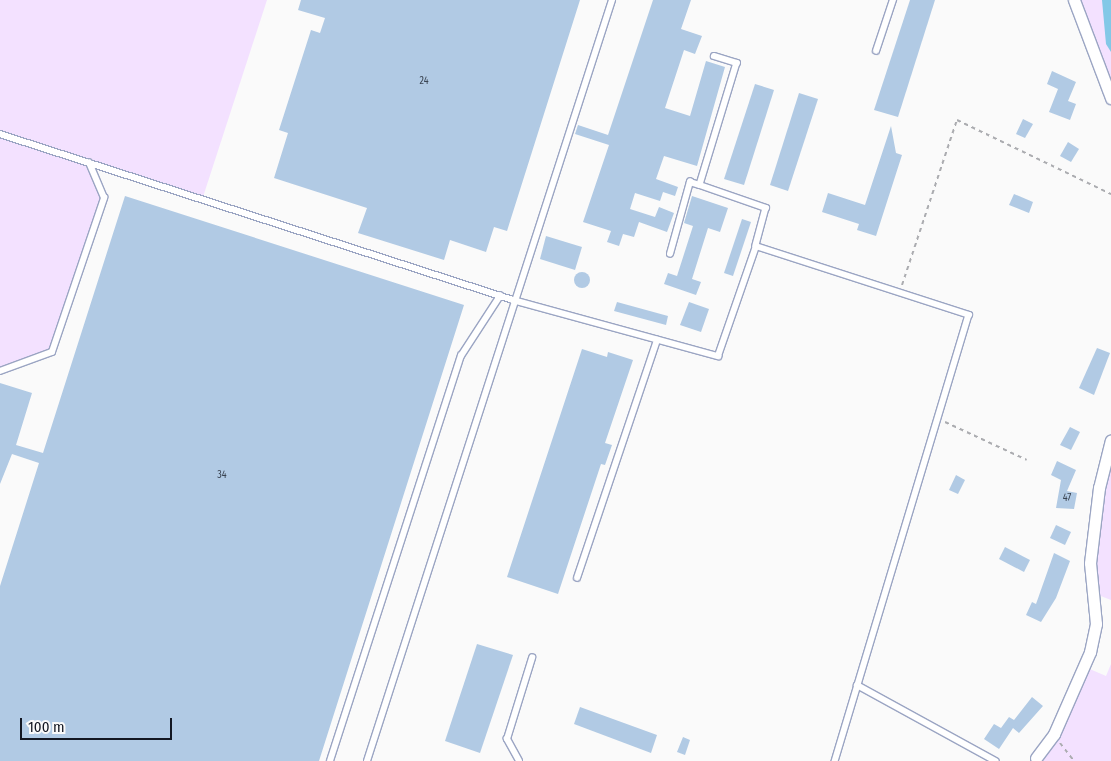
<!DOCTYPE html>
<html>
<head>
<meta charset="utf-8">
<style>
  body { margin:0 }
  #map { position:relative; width:1111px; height:761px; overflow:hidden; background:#fafafa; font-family:"Fira Sans Condensed",sans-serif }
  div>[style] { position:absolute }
  .green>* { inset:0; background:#f3e1ff }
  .water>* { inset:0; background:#83c8e7 }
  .building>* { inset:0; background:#b1cae4 }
  .round { border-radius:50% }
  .path>* { height:2px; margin-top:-1px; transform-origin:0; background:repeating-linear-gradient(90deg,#abacb0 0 4px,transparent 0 8px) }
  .roads { filter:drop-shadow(1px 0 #9ba5c3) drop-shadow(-1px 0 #9ba5c3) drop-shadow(0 1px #9ba5c3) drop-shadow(0 -1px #9ba5c3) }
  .lane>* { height:5.5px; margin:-2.75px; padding:0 2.75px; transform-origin:2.75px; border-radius:2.75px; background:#fff }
  .street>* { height:11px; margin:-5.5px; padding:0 5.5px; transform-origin:5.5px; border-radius:5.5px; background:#fff }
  span { translate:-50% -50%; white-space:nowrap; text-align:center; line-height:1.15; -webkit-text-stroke:4px #fafafa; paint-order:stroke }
  .number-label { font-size:10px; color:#3a4452 }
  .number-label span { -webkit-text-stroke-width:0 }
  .scale { position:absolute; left:20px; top:718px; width:152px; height:22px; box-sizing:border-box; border:2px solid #131722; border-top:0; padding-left:6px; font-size:15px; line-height:18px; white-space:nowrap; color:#131722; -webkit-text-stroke:4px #fafafa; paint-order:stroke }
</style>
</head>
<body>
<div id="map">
  <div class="green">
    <i style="clip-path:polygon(0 0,267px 0,202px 200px,90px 164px,104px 198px,52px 352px,0 371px)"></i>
    <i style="clip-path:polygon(1074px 0,1111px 0,1111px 98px)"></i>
    <i style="clip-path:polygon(1111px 440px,1111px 600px,1093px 593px,1090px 563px)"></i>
    <i style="clip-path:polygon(1111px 664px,1111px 761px,1032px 761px,1085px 667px,1106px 676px)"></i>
  </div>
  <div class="water">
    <i style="clip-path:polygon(1102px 0,1111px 0,1111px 52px,1106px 44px)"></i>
  </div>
  <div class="building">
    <i style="clip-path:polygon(301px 0,580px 0,507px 231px,494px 227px,486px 252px,450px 240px,444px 260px,358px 233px,367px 208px,274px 178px,288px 133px,279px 130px,311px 30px,320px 33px,325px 18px,298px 10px)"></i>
    <i style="clip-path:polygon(653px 0,691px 0,681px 29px,702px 36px,695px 54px,684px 50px,665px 108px,690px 116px,706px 61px,725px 67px,697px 166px,664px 156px,656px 179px,678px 187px,675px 196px,663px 192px,660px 201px,635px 193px,630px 209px,655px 217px,659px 207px,674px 213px,667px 232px,639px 222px,634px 237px,623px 234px,619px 246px,607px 242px,611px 231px,583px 222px,609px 145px,575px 134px,578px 125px,608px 135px)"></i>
    <i style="clip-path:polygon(910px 0,935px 0,898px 117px,874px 110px)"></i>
    <i style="clip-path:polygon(1052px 71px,1076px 82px,1068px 101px,1076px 104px,1070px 120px,1049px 112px,1058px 89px,1047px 84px)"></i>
    <i style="clip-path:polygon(755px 84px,774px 90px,744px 185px,724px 179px)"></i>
    <i style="clip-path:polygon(799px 93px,818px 99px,788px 191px,770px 185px)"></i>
    <i style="clip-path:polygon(1023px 119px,1033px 124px,1025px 138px,1016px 134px)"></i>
    <i style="clip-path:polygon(891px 126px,896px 153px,902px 155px,876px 236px,857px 230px,859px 224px,822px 212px,828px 193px,865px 205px)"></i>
    <i style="clip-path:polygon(1068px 142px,1079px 149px,1071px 162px,1060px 156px)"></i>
    <i style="clip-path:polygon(1014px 194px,1033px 202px,1029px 213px,1009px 205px)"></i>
    <i style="clip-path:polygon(125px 196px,464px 305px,319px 761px,0 761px,0 586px,39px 463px,12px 454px,0 484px,0 383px,32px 393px,16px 445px,43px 453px)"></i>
    <i style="clip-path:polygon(692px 196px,728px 208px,720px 232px,708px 228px,692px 279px,701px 282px,696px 295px,664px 284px,668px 273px,677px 276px,693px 226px,684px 223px)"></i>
    <i style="clip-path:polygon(742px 219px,751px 222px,733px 276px,724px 273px)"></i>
    <i style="clip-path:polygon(546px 236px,582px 247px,575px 270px,540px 259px)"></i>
    <i class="round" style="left:574px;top:272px;width:16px;height:16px"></i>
    <i style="clip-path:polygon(617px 302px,668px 316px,666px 325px,614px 311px)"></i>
    <i style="clip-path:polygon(689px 302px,709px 309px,701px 332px,680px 325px)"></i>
    <i style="clip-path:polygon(1097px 348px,1110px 353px,1094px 395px,1079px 388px)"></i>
    <i style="clip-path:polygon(582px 349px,607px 357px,608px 352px,633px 360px,605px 443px,612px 445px,605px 465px,601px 464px,558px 594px,507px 577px)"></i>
    <i style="clip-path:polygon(1070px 427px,1080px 432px,1071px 450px,1060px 445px)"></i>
    <i style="clip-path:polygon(1057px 461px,1076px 470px,1067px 491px,1077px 493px,1074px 509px,1056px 508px,1061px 480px,1051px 475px)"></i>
    <i style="clip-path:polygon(956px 475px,965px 480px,958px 494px,949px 490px)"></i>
    <i style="clip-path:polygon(1056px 525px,1071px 532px,1065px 545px,1050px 538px)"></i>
    <i style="clip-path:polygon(1005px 547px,1030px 560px,1024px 572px,999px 559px)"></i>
    <i style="clip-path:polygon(1054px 553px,1070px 561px,1056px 598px,1041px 622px,1026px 615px,1032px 602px,1036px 604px)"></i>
    <i style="clip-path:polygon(477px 644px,513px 655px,480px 753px,445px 741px)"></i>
    <i style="clip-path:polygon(1032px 697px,1043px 706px,1019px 733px,1013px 728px,999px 749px,984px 739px,994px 724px,1001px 728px,1009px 717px,1014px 720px)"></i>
    <i style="clip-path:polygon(580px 707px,657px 735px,651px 753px,574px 724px)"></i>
    <i style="clip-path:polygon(683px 737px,690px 740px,685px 755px,677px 752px)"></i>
  </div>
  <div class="path">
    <i style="left:902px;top:285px;width:174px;rotate:-71.6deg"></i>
    <i style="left:957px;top:120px;width:171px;rotate:25.7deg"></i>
    <i style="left:945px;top:422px;width:90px;rotate:24.9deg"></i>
    <i style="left:1060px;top:743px;width:23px;rotate:52deg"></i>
  </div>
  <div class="roads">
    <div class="lane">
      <i style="left:876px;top:51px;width:54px;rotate:-71.6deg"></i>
      <i style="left:714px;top:56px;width:24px;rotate:17deg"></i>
      <i style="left:737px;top:63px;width:127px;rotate:106.9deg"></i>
      <i style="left:700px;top:185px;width:70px;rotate:19.2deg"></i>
      <i style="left:766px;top:208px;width:39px;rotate:105deg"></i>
      <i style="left:0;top:134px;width:539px;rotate:17.93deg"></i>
      <i style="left:513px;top:300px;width:213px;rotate:15.3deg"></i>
      <i style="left:718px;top:356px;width:116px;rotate:-70.9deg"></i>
      <i style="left:756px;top:246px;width:224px;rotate:17.9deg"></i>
      <i style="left:969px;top:315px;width:466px;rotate:106.7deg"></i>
      <i style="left:670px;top:254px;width:75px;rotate:-74.5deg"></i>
      <i style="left:690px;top:182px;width:10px;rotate:17deg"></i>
      <i style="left:0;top:371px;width:55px;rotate:-20.1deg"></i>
      <i style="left:52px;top:352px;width:163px;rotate:-71.3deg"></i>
      <i style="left:104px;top:198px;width:38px;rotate:-113deg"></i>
      <i style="left:577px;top:578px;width:251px;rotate:-71.4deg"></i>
      <i style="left:857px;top:685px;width:158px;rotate:28.7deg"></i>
      <i style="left:330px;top:761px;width:426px;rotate:-72.1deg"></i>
      <i style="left:461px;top:356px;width:72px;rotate:-57deg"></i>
      <i style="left:367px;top:761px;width:799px;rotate:-72.15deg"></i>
      <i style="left:519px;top:761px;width:25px;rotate:-119deg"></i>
      <i style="left:507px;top:739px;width:85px;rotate:-72.8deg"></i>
    </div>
    <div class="street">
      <i style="left:1074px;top:0;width:105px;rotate:69.3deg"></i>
      <i style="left:1036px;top:758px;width:30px;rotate:-53deg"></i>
      <i style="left:1054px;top:734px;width:90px;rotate:-66.3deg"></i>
      <i style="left:1090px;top:652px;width:29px;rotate:-78deg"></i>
      <i style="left:1096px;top:624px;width:61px;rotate:-95.6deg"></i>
      <i style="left:1090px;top:563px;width:76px;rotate:-83.2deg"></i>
      <i style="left:1099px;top:488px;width:49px;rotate:-76deg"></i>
    </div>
  </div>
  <div class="number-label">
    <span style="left:424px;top:82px">24</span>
    <span style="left:222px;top:476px">34</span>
    <span style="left:1067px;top:499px">47</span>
  </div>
  <div class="scale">100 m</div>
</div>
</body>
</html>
